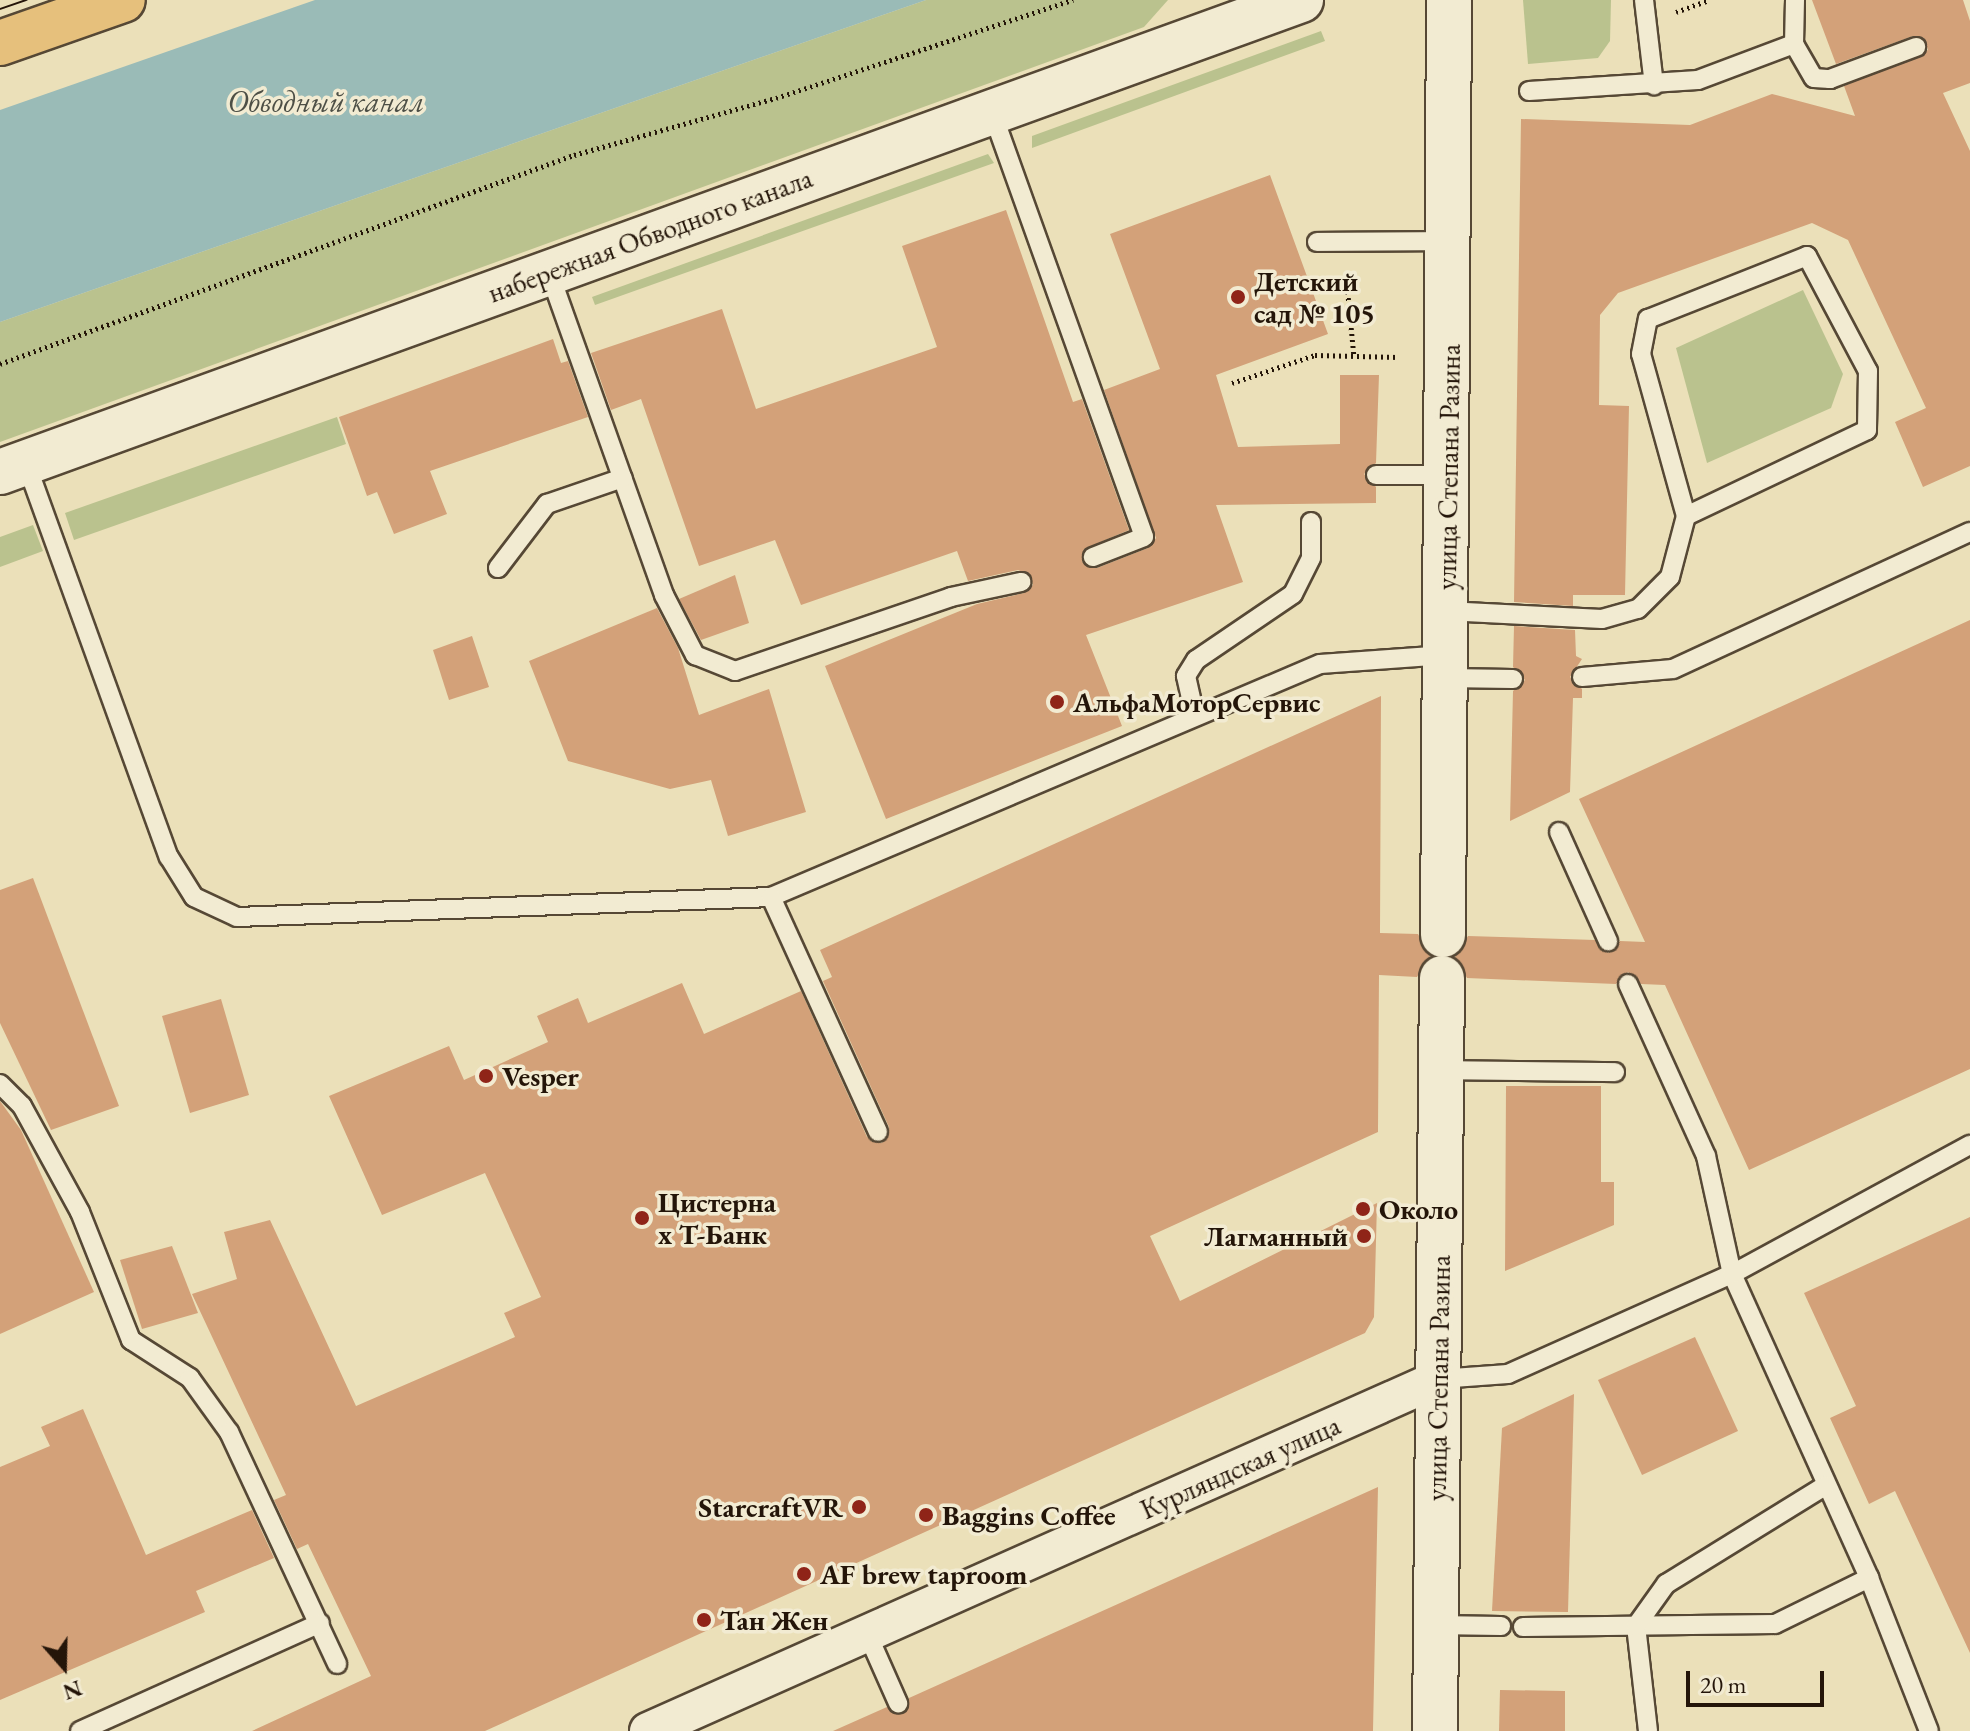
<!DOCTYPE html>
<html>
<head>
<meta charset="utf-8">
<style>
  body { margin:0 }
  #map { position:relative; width:1970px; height:1731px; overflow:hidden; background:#ebe0b9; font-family:"EB Garamond",serif }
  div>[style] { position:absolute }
  .green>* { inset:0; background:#bac28e }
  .water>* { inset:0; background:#9abbb7 }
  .building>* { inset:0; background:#d3a179 }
  .path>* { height:5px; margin-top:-2.5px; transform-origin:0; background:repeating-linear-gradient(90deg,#241509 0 2px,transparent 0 6px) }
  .roads { filter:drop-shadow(2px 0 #564835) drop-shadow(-2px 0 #564835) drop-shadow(0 2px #564835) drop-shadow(0 -2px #564835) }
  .service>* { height:18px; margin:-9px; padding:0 9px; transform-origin:9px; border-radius:9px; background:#f2ebd2 }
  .minor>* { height:36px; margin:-18px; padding:0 18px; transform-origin:18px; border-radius:18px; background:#f2ebd2 }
  .tertiary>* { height:44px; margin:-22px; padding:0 22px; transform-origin:22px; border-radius:22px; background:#f2ebd2 }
  .primary>* { height:44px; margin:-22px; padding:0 22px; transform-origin:22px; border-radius:22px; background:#e6c07c }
  .tram>* { height:2px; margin:-1px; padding:0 1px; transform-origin:1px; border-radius:1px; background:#241509 }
  .dots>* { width:22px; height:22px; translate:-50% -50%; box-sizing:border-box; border:4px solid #f2ebd2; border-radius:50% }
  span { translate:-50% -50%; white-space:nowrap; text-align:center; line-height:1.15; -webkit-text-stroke:7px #f2ebd2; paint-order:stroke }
  .street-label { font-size:28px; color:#241509 }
  .poi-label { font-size:28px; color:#241509; font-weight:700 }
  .left { translate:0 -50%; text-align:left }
  .right { translate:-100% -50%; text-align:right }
  .water-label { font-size:30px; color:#4d4f46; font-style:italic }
  .north { position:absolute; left:24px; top:1627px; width:80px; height:80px; -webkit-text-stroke:6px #f2ebd2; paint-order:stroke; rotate:160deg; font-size:22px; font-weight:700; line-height:32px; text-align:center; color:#241509 }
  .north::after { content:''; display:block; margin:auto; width:28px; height:36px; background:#241509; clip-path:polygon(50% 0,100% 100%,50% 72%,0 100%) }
  .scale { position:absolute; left:1686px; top:1671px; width:138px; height:36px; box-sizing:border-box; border:4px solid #241509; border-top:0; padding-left:10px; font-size:24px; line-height:28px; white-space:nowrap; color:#241509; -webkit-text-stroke:6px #f2ebd2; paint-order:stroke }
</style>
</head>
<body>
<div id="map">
  <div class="green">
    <i style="clip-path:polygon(926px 0,1168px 0,1144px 27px,0 442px,0 322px)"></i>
    <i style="clip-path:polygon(1523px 0,1611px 0,1610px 41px,1598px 58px,1528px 64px)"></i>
    <i style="clip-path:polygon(1321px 31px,1325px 41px,1032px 148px,1032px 136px)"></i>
    <i style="clip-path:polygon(988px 154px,994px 163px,595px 305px,592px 297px)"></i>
    <i style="clip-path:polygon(1803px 290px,1843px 374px,1831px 408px,1707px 463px,1676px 348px)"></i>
    <i style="clip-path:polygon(337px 417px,346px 444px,74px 540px,65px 513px)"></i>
    <i style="clip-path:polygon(33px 525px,43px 551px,0 567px,0 537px)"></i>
  </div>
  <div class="water">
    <i style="clip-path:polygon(315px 0,926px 0,0 322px,0 110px)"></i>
  </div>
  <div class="building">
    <i style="clip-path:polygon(1812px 0,1963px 0,1970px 21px,1970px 83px,1943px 93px,1970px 151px,1970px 466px,1923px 487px,1895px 422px,1926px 408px,1848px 240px,1812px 223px,1618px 293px,1600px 315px,1599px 405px,1629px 406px,1625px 595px,1573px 595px,1573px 606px,1514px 602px,1521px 119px,1690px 125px,1772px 94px,1855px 116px,1844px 86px,1928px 50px,1924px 38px,1913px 36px,1836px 64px)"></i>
    <i style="clip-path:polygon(1270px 175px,1328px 334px,1216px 375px,1238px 447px,1340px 444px,1340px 375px,1379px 375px,1376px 463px,1364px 474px,1376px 487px,1376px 503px,1216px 505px,1243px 582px,1086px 635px,1122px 726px,886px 819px,825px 666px,977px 604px,1024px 593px,1033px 585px,1030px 575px,1018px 570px,968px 581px,957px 551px,801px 605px,775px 540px,699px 566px,641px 399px,611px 410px,591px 353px,722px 309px,756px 409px,937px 347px,902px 246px,1006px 210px,1073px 402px,1082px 399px,1129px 530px,1084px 549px,1082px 562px,1097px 568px,1148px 548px,1156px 538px,1104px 390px,1160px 369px,1110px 234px)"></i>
    <i style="clip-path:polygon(553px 339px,561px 363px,568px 361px,588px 417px,430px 471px,447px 514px,394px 534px,377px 492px,367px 496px,339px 417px)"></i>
    <i style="clip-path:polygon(735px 575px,749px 623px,701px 640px,679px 599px)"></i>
    <i style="clip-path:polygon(657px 608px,678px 648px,699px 715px,769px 689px,806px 812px,728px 836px,711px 780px,670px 789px,568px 761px,529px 661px)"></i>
    <i style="clip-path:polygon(1970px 620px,1970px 1069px,1749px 1170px,1665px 985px,1641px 984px,1628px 972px,1616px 984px,1467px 978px,1455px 957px,1468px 936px,1595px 940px,1608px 953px,1620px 941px,1645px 942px,1579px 799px)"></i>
    <i style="clip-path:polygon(1514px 626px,1575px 630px,1576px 656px,1582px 659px,1570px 677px,1582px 689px,1582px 698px,1573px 698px,1570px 792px,1510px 821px,1513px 691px,1525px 680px,1513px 667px)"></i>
    <i style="clip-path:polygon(472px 636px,489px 687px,449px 700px,433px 650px)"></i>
    <i style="clip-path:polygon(1381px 696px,1380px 933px,1418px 934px,1430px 956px,1417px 977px,1379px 975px,1378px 1132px,1150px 1236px,1180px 1301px,1377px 1203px,1374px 1317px,1365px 1333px,485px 1731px,252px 1731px,371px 1676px,308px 1544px,297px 1549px,274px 1500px,286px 1495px,192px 1294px,237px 1279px,224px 1232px,270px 1220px,356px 1406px,515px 1337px,504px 1313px,541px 1297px,485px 1173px,382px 1215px,329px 1096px,449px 1046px,464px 1080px,548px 1042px,537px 1016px,578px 998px,588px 1023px,682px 983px,704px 1034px,801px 991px,867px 1137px,882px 1143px,889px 1127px,823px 981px,832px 977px,820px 950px)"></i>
    <i style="clip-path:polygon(33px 878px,119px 1106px,51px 1130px,0 1023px,0 890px)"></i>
    <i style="clip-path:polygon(221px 999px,249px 1095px,190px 1113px,162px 1016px)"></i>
    <i style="clip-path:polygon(1506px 1086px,1601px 1086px,1601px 1182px,1614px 1182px,1614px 1225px,1505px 1271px)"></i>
    <i style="clip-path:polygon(0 1101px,21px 1130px,94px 1292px,0 1334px)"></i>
    <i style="clip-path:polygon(1970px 1217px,1970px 1653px,1895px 1491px,1869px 1504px,1830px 1418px,1856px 1406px,1804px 1293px)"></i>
    <i style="clip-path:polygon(172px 1246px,198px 1313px,142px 1329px,120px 1260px)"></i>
    <i style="clip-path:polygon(1695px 1337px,1738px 1431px,1642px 1475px,1598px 1380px)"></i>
    <i style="clip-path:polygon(1574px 1394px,1568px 1612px,1492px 1611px,1502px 1428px)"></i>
    <i style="clip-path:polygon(83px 1409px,146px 1555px,252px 1510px,274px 1558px,196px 1591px,205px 1612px,0 1700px,0 1467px,50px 1446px,41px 1427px)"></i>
    <i style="clip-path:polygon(1378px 1487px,1373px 1731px,833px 1731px,887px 1707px,902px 1714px,909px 1698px)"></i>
    <i style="clip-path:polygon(1500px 1690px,1565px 1691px,1565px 1731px,1499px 1731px)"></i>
  </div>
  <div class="path">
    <i style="left:1676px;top:12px;width:35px;rotate:-20deg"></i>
    <i style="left:1346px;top:274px;width:83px;rotate:84.5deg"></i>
    <i style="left:0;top:364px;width:611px;rotate:-20.01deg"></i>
    <i style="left:574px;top:155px;width:210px;rotate:-15.8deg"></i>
    <i style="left:776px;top:98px;width:313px;rotate:-18.3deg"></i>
    <i style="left:1232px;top:383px;width:88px;rotate:-18.6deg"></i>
    <i style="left:1315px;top:355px;width:83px;rotate:1.4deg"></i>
  </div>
  <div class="roads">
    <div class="service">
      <i style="left:1644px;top:0;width:86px;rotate:83.3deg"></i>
      <i style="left:1795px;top:0;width:44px;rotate:91.3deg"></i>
      <i style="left:1794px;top:44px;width:39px;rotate:60deg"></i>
      <i style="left:1814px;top:78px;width:16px;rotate:4deg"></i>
      <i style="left:1830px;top:79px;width:92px;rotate:-20.4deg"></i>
      <i style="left:1529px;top:91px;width:169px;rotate:-3.7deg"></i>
      <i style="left:1698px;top:80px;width:103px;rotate:-20.6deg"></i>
      <i style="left:992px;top:112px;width:451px;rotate:70.3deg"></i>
      <i style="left:1144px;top:537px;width:55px;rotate:158.6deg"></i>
      <i style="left:1317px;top:242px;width:130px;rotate:-0.4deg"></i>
      <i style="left:549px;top:272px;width:343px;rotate:70.4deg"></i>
      <i style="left:664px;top:595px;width:68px;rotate:62.7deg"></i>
      <i style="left:695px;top:655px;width:43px;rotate:21.8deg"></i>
      <i style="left:735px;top:671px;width:228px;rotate:-18.9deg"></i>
      <i style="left:951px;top:597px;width:72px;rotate:-12.1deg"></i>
      <i style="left:26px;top:463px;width:419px;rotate:70.1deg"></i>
      <i style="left:169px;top:857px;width:47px;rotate:58deg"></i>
      <i style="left:194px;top:897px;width:47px;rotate:24.9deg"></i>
      <i style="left:237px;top:917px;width:534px;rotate:-2.14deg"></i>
      <i style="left:771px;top:897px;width:596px;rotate:-23deg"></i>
      <i style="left:1320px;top:664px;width:126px;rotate:-4.1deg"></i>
      <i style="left:1376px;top:475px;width:71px"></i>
      <i style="left:498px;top:568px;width:81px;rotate:-52.6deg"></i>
      <i style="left:547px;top:504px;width:80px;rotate:-18.9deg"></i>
      <i style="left:1446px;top:611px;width:156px;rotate:2.9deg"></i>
      <i style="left:1602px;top:619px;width:37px;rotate:-16deg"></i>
      <i style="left:1638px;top:609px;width:45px;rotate:-45deg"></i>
      <i style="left:1670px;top:577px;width:63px;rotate:-75.3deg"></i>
      <i style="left:1686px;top:516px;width:168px;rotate:-105.5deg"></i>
      <i style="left:1641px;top:354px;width:36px;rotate:-79deg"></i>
      <i style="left:1648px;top:319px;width:171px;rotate:-21.6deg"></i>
      <i style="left:1807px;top:256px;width:130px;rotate:62.1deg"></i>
      <i style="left:1868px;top:371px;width:59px;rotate:91deg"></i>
      <i style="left:1867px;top:430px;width:200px;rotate:154.6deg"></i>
      <i style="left:1582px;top:677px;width:91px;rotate:-5deg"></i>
      <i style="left:1673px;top:669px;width:327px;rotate:-24.8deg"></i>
      <i style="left:1445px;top:678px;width:68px;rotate:0.8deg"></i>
      <i style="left:1195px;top:716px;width:41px;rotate:-102.7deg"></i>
      <i style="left:1186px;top:676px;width:19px;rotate:-58deg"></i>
      <i style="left:1196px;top:660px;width:117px;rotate:-34.2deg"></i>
      <i style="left:1293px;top:594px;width:40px;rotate:-63.4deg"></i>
      <i style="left:1311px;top:558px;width:36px;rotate:-90deg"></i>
      <i style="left:1559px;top:832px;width:120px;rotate:65.8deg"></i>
      <i style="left:771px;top:897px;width:258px;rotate:65.5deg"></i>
      <i style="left:1628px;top:984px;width:189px;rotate:65.6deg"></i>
      <i style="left:1706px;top:1156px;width:121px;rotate:77.6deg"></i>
      <i style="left:1732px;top:1274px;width:333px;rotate:65.7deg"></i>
      <i style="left:1869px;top:1578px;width:164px;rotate:68.6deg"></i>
      <i style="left:1442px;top:1070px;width:173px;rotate:0.7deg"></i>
      <i style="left:0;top:1084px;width:31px;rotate:45deg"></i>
      <i style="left:22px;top:1106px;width:121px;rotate:61.3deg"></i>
      <i style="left:80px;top:1212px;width:138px;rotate:68.3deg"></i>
      <i style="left:131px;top:1340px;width:70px;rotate:32.8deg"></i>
      <i style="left:190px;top:1378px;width:67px;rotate:54.2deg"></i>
      <i style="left:229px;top:1432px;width:256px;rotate:65deg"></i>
      <i style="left:1439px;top:1379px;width:69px;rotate:-4.1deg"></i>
      <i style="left:1508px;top:1374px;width:245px;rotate:-24.1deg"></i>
      <i style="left:1732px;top:1274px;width:271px;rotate:-28.5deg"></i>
      <i style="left:1435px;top:1625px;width:66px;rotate:0.9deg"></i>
      <i style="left:1523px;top:1627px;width:252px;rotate:-0.7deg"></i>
      <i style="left:1775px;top:1624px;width:105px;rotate:-26.1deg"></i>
      <i style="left:867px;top:1633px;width:77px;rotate:66.1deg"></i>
      <i style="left:80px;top:1731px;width:263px;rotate:-24.2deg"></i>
      <i style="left:1648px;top:1731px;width:106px;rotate:-96.5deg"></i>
      <i style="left:1636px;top:1626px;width:52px;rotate:-54.5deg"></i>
      <i style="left:1666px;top:1584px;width:188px;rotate:-31.7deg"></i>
    </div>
    <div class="minor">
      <i style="left:648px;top:1731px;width:865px;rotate:-24.02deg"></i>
    </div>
    <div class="tertiary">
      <i style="left:0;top:472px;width:1384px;rotate:-19.94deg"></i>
      <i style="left:1443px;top:935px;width:935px;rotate:-89.63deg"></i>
      <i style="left:1435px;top:1731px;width:753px;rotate:-89.47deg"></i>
    </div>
    <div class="primary">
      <i style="left:0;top:43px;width:130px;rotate:-19.3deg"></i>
    </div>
  </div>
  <div class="tram">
    <i style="left:0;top:9px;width:28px;rotate:-19deg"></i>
  </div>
  <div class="dots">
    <i style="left:1238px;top:297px;background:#8f2418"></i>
    <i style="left:1057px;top:702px;background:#8f2418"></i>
    <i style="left:486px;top:1076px;background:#8f2418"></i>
    <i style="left:1363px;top:1209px;background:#8f2418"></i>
    <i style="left:642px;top:1218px;background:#8f2418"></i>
    <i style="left:1364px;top:1236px;background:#8f2418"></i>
    <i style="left:859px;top:1507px;background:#8f2418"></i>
    <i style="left:926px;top:1515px;background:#8f2418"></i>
    <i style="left:804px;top:1574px;background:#8f2418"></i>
    <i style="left:704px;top:1620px;background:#8f2418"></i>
  </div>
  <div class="street-label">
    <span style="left:650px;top:235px;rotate:-20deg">набережная Обводного канала</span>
    <span style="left:1448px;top:467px;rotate:-89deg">улица Степана Разина</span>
    <span style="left:1438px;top:1378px;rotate:-89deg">улица Степана Разина</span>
    <span style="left:1240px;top:1467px;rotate:-24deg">Курляндская улица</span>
  </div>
  <div class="poi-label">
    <span class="left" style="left:1254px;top:297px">Детский<br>сад № 105</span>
    <span class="left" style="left:1073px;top:702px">АльфаМоторСервис</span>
    <span class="left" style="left:502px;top:1076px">Vesper</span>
    <span class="left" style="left:658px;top:1218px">Цистерна<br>х Т-Банк</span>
    <span class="left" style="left:1379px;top:1209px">Около</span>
    <span class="right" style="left:1348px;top:1236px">Лагманный</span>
    <span class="right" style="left:843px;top:1507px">StarcraftVR</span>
    <span class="left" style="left:942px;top:1515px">Baggins Coffee</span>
    <span class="left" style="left:820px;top:1574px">AF brew taproom</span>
    <span class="left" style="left:720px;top:1620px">Тан Жен</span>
  </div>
  <div class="water-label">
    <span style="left:326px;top:102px">Обводный канал</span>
  </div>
  <div class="north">N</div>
  <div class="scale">20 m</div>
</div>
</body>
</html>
